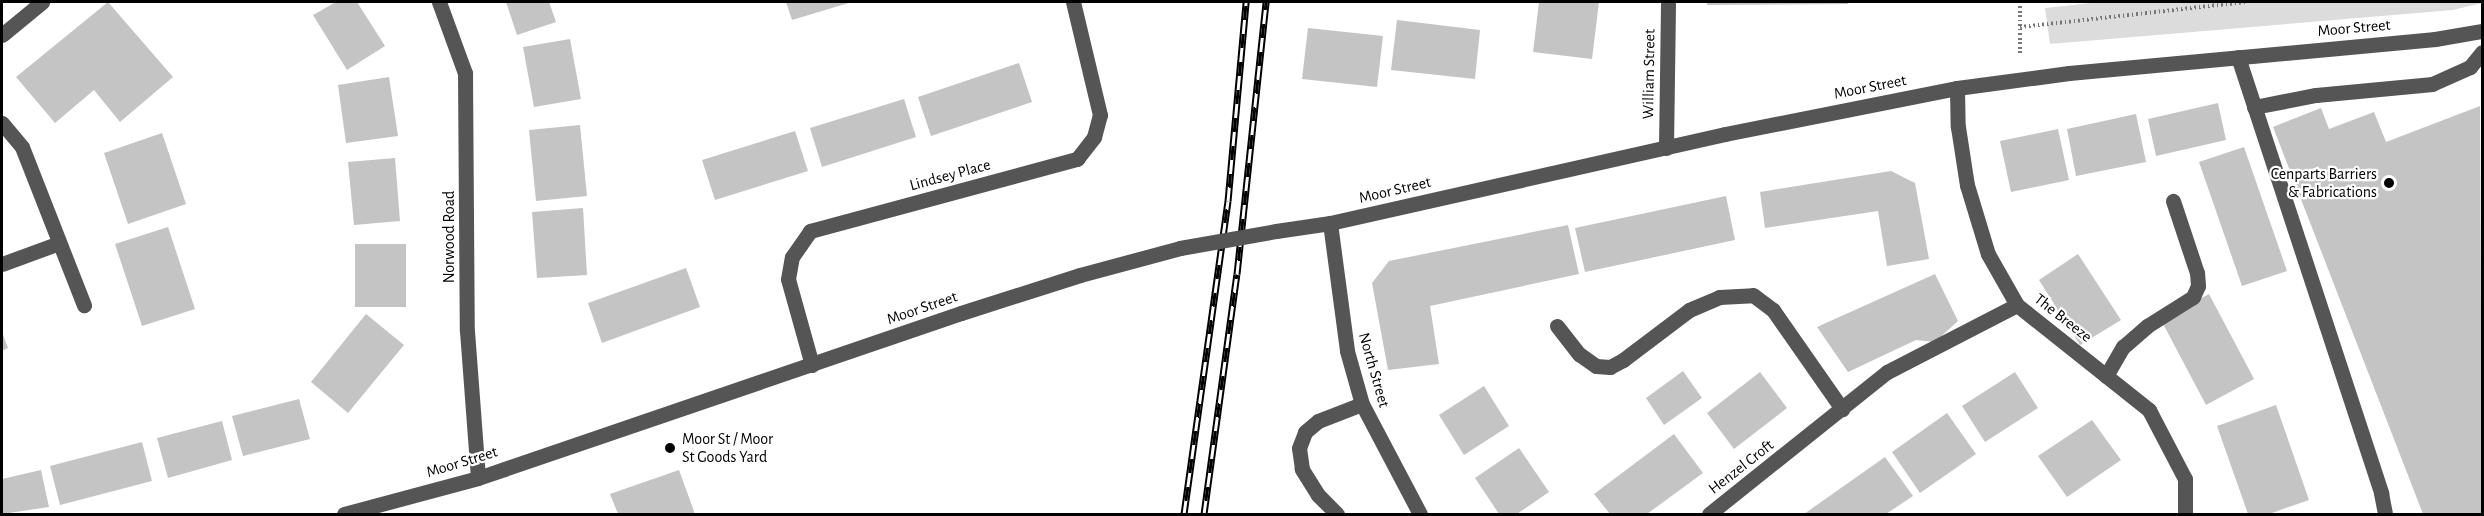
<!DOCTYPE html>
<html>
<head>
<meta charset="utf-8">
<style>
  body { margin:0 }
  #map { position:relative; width:2484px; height:516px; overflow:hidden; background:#fff; font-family:"Alegreya Sans",sans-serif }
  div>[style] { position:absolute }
  .green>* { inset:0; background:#dcdcdc }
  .building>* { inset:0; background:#c4c4c4 }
  .path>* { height:4px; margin-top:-2px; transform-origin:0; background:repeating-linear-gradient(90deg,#777 0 1.5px,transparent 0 4.5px) }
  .minor>* { height:15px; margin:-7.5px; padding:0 7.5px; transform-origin:7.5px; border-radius:7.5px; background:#555 }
  .rail>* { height:7px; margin-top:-3.5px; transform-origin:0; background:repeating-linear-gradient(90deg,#fff 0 14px,#000 0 28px); box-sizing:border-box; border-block:2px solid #000 }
  .minor-bridge>* { height:15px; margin:-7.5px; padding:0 7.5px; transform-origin:7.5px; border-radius:7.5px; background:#555 }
  .dots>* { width:16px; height:16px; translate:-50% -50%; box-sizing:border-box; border:3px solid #fff; border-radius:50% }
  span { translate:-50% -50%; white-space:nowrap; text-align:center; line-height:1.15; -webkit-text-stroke:4.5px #fff; paint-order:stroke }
  .street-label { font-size:16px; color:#000 }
  .poi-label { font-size:16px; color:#000 }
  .right { translate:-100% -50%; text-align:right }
  .left { translate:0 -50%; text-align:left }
  .frame { position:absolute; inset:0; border:3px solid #000; pointer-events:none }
</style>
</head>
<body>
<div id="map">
  <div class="green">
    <i style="clip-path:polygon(2100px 2px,2482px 2px,2482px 3px,2453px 10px,2050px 44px,2045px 8px)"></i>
  </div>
  <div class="building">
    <i style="clip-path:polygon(108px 2px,173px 77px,120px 122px,94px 90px,55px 123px,16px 77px)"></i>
    <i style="clip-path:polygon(336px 2px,357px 2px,385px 46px,347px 70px,313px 15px)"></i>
    <i style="clip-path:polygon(506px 2px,549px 2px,556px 22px,517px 35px)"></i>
    <i style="clip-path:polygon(786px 2px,852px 2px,792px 20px)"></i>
    <i style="clip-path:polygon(1539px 2px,1599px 2px,1592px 59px,1533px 52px)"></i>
    <i style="clip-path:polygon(1707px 2px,1848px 2px,1848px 4px,1707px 5px)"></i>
    <i style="clip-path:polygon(1397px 20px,1480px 30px,1475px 79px,1391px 70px)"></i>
    <i style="clip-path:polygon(1308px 28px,1383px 36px,1377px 87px,1302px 79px)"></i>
    <i style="clip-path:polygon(570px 39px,581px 99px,534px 107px,523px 47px)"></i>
    <i style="clip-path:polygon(1019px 63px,1032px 102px,931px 136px,918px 97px)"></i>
    <i style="clip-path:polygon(389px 77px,398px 136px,346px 143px,338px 85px)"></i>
    <i style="clip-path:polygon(904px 99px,916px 137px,822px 167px,810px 128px)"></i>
    <i style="clip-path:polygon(2218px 103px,2226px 140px,2156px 156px,2148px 119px)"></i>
    <i style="clip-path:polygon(2480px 106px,2482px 514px,2423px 514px,2273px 127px,2321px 108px,2329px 129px,2374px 112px,2386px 142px)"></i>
    <i style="clip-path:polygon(2136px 114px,2146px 162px,2076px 176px,2067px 129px)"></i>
    <i style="clip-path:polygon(580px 125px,587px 196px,536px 201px,529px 130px)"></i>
    <i style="clip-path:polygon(2058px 129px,2069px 180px,2011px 192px,2000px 141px)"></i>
    <i style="clip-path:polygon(795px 131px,808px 171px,715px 200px,702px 160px)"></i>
    <i style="clip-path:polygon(162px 133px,186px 204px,128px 224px,104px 153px)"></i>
    <i style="clip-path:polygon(2244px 147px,2287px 271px,2242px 286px,2199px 162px)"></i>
    <i style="clip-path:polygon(395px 158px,400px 221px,354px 225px,348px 162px)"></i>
    <i style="clip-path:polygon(1891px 171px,1915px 183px,1929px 259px,1887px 266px,1878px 211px,1765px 228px,1760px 192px)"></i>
    <i style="clip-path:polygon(1726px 196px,1735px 240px,1585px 272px,1575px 228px)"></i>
    <i style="clip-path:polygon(583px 208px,587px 275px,537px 278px,532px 212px)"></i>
    <i style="clip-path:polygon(1568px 225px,1579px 274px,1430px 306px,1439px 364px,1388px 370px,1372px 283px,1389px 261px)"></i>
    <i style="clip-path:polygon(168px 227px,195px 309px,142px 326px,115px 244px)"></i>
    <i style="clip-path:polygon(355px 244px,406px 244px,406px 307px,355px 307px)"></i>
    <i style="clip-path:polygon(2078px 254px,2121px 320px,2080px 345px,2039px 280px)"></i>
    <i style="clip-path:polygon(686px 268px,700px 307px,602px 343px,588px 303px)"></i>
    <i style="clip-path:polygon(1935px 274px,1958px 321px,1935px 342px,1916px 340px,1848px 372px,1817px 327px)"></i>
    <i style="clip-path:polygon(2209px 294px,2254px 379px,2206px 405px,2161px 320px)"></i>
    <i style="clip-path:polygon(366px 314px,404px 345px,348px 413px,311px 382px)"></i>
    <i style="clip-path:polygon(2px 332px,8px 348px,2px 351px)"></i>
    <i style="clip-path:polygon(1683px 371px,1702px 398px,1664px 425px,1646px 398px)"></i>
    <i style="clip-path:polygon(1760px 372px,1787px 408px,1734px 449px,1707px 413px)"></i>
    <i style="clip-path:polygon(2015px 372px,2038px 408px,1985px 442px,1962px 406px)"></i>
    <i style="clip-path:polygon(1484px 386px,1509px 426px,1464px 455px,1439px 415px)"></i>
    <i style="clip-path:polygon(299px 399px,310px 439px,243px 456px,232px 416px)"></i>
    <i style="clip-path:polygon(2276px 405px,2309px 500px,2269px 514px,2248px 514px,2217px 426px)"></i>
    <i style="clip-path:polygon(1947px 413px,1976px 454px,1920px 493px,1892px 452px)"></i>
    <i style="clip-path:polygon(2092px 420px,2121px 460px,2067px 497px,2038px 456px)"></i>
    <i style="clip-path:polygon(222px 421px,232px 460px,168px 478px,157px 438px)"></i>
    <i style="clip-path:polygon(1674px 434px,1703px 473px,1647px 514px,1610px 514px,1594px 494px)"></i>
    <i style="clip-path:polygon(142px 442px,152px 481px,60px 505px,50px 466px)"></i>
    <i style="clip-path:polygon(1519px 448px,1549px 492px,1517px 514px,1499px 514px,1475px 478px)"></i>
    <i style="clip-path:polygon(1885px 457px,1913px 496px,1886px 514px,1804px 514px)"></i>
    <i style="clip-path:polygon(41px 470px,49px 507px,2px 514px,2px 479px)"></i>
    <i style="clip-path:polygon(679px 470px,695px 514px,618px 514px,610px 494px)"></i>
  </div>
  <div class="path">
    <i style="left:2020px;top:2px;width:53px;rotate:90deg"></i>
    <i style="left:2020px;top:27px;width:227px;rotate:-6.3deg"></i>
  </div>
  <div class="minor">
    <i style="left:439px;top:2px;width:76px;rotate:69.9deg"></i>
    <i style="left:465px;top:73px;width:258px;rotate:89.6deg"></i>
    <i style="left:467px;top:331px;width:147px;rotate:85.7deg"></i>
    <i style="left:2px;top:35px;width:52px;rotate:-39.5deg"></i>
    <i style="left:2238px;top:57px;width:459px;rotate:71.8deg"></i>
    <i style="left:2381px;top:493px;width:21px;rotate:79deg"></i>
    <i style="left:1957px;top:88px;width:39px;rotate:89deg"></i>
    <i style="left:1958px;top:127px;width:59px;rotate:81.2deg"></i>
    <i style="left:1967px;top:185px;width:72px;rotate:73.1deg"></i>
    <i style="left:1988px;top:254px;width:59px;rotate:60.4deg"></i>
    <i style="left:2017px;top:305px;width:169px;rotate:38.5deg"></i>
    <i style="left:2149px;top:410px;width:78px;rotate:62.4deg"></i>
    <i style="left:2185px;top:479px;width:35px;rotate:90deg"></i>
    <i style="left:2254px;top:107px;width:63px;rotate:-11deg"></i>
    <i style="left:2316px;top:95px;width:117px;rotate:-5.4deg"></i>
    <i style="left:2432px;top:84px;width:42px;rotate:-24.1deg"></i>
    <i style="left:2470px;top:67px;width:19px;rotate:-51deg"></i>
    <i style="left:2px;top:123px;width:31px;rotate:50deg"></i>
    <i style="left:22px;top:147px;width:170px;rotate:68.6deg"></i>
    <i style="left:1666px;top:148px;width:146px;rotate:-89.2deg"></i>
    <i style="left:1330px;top:223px;width:129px;rotate:82.4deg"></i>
    <i style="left:1347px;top:351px;width:55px;rotate:74.2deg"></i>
    <i style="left:1362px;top:404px;width:124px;rotate:62.2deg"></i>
    <i style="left:1276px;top:231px;width:55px;rotate:-8.4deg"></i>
    <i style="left:1330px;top:223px;width:405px;rotate:-12.7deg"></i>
    <i style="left:1725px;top:134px;width:237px;rotate:-11.2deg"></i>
    <i style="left:1957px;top:88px;width:113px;rotate:-7.6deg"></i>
    <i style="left:2069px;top:73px;width:368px;rotate:-5.3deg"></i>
    <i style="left:2435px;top:39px;width:48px;rotate:-9.7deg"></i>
    <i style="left:2px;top:264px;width:61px;rotate:-20.2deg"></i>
    <i style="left:1557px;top:326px;width:36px;rotate:52deg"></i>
    <i style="left:1579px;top:354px;width:21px;rotate:35deg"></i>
    <i style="left:1596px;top:366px;width:14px;rotate:4deg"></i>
    <i style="left:1610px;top:367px;width:15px;rotate:-28deg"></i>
    <i style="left:1623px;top:360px;width:83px;rotate:-37.1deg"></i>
    <i style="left:1689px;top:310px;width:33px;rotate:-23deg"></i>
    <i style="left:1719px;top:297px;width:34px;rotate:-3deg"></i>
    <i style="left:1753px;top:295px;width:25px;rotate:37deg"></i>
    <i style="left:1773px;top:310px;width:121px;rotate:55.1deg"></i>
    <i style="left:812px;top:365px;width:89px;rotate:-105.6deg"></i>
    <i style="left:788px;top:279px;width:22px;rotate:-80deg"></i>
    <i style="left:792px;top:257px;width:32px;rotate:-55deg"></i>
    <i style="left:810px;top:231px;width:277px;rotate:-15.1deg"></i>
    <i style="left:1077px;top:159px;width:28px;rotate:-52deg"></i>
    <i style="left:1094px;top:137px;width:23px;rotate:-75deg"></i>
    <i style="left:1100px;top:115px;width:116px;rotate:-103.4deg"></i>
    <i style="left:2106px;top:376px;width:34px;rotate:-60deg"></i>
    <i style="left:2123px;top:347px;width:32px;rotate:-41deg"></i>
    <i style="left:2147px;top:326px;width:54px;rotate:-32.2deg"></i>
    <i style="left:2193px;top:297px;width:12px;rotate:-66deg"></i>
    <i style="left:2198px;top:286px;width:13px;rotate:-94deg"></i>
    <i style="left:2197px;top:273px;width:76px;rotate:-108.4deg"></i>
    <i style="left:344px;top:514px;width:139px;rotate:-15deg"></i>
    <i style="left:478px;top:478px;width:510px;rotate:-18.86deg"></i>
    <i style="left:961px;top:313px;width:125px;rotate:-17.7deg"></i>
    <i style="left:1080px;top:275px;width:104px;rotate:-15.1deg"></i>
    <i style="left:1337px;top:514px;width:27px;rotate:-135deg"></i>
    <i style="left:1318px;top:495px;width:31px;rotate:-122deg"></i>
    <i style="left:1302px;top:469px;width:21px;rotate:-98deg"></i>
    <i style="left:1299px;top:448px;width:17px;rotate:-69deg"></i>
    <i style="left:1305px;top:432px;width:17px;rotate:-40deg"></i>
    <i style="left:1318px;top:421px;width:47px;rotate:-21.1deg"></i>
    <i style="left:1709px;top:514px;width:228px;rotate:-38.6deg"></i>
    <i style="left:1887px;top:372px;width:146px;rotate:-27.3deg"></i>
  </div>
  <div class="rail">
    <i style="left:1184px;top:514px;width:316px;rotate:-82deg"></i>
    <i style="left:1228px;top:201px;width:200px;rotate:-84.8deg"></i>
    <i style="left:1204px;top:514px;width:242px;rotate:-82.2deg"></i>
    <i style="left:1237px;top:274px;width:274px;rotate:-83.9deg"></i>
  </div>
  <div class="minor-bridge">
    <i style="left:1180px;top:248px;width:97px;rotate:-10deg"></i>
  </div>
  <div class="dots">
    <i style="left:2389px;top:183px;background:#000"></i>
    <i style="left:670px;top:448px;background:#000"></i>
  </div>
  <div class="street-label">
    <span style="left:2354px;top:28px;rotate:-5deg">Moor Street</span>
    <span style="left:1649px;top:74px;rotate:-89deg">William Street</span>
    <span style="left:1870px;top:87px;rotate:-11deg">Moor Street</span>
    <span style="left:950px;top:175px;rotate:-15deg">Lindsey Place</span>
    <span style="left:1395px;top:190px;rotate:-13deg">Moor Street</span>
    <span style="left:449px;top:237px;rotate:-90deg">Norwood Road</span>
    <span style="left:922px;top:308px;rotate:-19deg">Moor Street</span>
    <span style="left:2063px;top:318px;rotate:38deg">The Breeze</span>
    <span style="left:1374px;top:370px;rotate:74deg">North Street</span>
    <span style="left:462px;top:462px;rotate:-17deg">Moor Street</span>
    <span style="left:1741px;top:467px;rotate:-38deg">Henzel Croft</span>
  </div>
  <div class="poi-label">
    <span class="right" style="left:2377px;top:183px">Cenparts Barriers<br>&amp; Fabrications</span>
    <span class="left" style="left:682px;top:448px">Moor St / Moor<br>St Goods Yard</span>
  </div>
  <div class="frame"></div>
</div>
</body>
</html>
